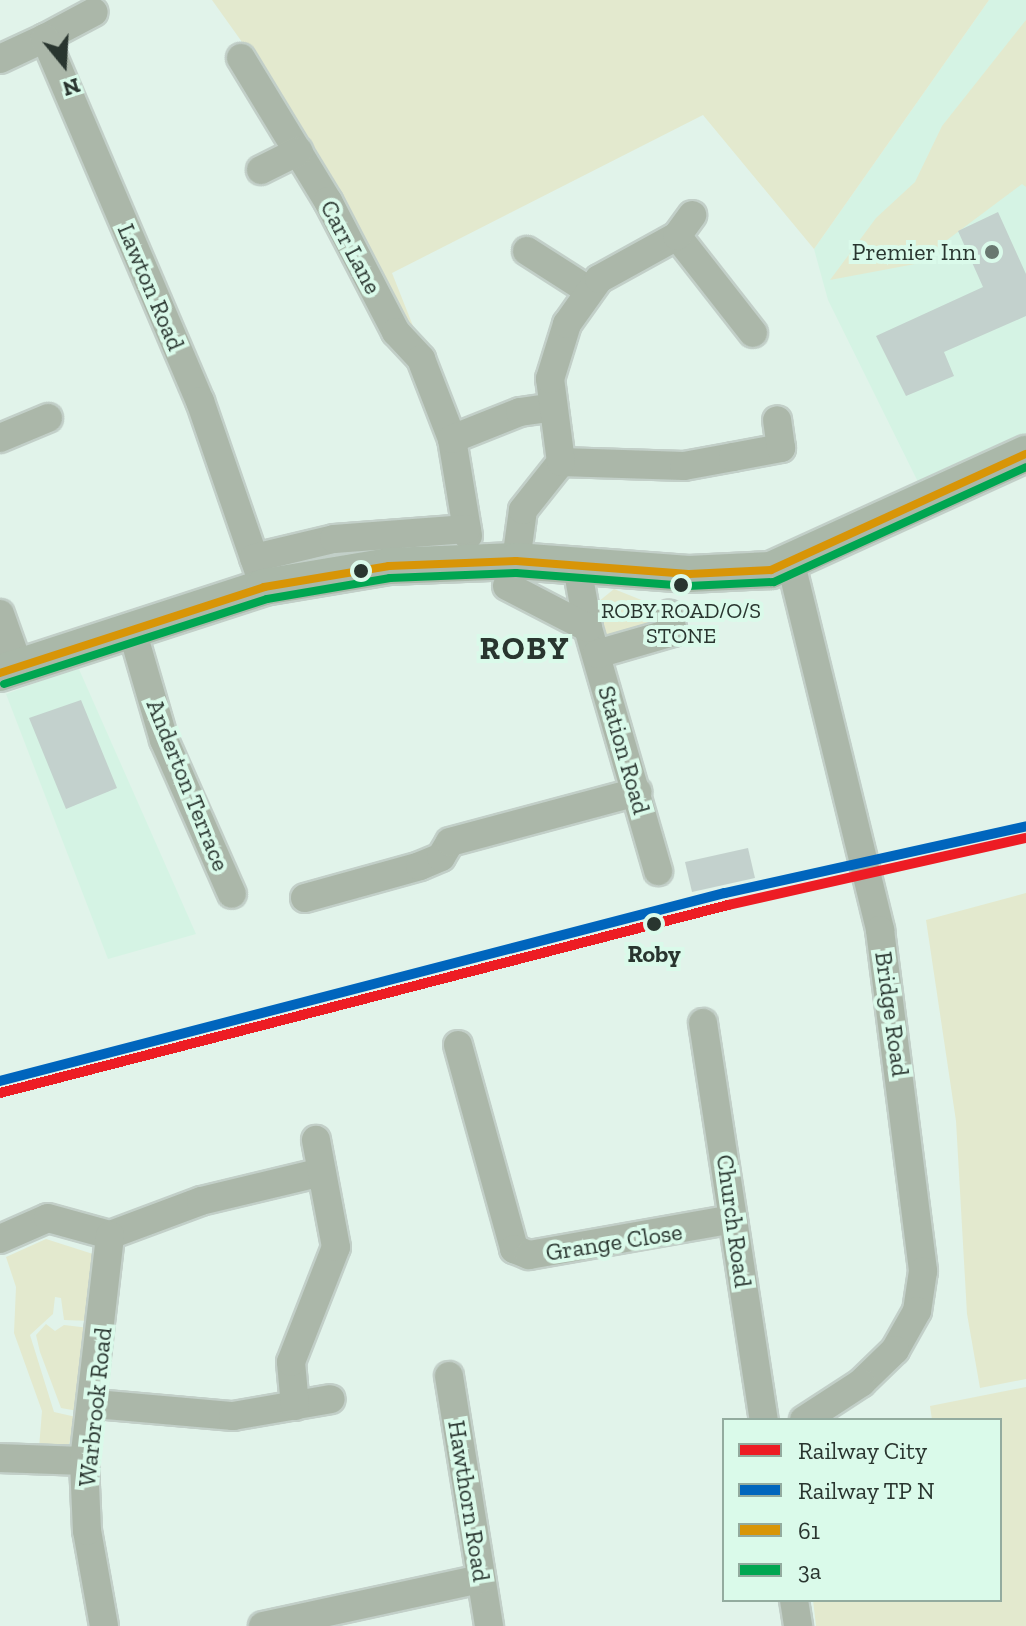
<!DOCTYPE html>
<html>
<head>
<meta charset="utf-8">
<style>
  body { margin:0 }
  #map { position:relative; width:1026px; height:1626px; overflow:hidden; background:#e1f3ea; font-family:"Zilla Slab",serif }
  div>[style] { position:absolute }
  .built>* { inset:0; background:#d5f3e4 }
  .green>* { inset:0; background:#e3e9ce }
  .building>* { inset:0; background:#c3d1cd }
  .roads { filter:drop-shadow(2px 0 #c2cfc8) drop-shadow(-2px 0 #c2cfc8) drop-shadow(0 2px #c2cfc8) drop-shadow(0 -2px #c2cfc8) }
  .minor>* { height:28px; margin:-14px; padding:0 14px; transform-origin:14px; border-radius:14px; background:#abb7a9 }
  .major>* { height:36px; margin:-18px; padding:0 18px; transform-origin:18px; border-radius:18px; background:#aab8a9 }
  .bus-1>* { height:8px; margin:-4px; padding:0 4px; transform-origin:4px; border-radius:4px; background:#d89507 }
  .bus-2>* { height:8px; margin:-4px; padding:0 4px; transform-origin:4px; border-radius:4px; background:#00a651 }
  .rail-1>* { height:10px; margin:-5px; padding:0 5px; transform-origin:5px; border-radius:5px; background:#ed1c24 }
  .rail-2>* { height:10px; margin:-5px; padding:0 5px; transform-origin:5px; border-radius:5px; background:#0065bd }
  .dots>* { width:22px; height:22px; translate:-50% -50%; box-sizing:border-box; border:4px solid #dafaea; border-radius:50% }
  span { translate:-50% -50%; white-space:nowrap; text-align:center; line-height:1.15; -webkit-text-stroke:8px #dafaea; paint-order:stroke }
  .bus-label { font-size:22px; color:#29352f }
  .street-label { font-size:24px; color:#29352f }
  .poi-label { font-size:24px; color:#29352f }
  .right { translate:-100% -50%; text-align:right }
  .stop-label { font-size:24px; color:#29352f; font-weight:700 }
  .district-label { font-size:32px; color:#29352f; font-weight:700; letter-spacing:2px }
  .legend { position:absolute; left:722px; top:1418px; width:280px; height:184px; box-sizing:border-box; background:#dafaea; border:2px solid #93ab9f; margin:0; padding:10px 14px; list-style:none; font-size:24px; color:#29352f }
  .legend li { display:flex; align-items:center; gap:16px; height:40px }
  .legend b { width:40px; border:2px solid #93ab9f }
  .north { position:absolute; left:24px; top:24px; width:80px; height:80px; -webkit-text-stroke:6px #dafaea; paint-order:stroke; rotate:162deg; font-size:22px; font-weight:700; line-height:32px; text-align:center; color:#29352f }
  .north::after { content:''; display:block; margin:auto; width:28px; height:36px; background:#29352f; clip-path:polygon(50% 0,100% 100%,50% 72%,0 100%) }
</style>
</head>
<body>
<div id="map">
  <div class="built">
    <i style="clip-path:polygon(989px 0,1026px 0,1026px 439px,921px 488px,828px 300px,814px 249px)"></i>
    <i style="clip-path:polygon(78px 667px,196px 934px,108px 959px,6px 694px)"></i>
  </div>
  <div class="green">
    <i style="clip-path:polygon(212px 0,989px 0,814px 249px,703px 115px,392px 273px,413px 326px,404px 330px,247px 49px)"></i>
    <i style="clip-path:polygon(1026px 20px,1026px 187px,1022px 184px,915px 264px,830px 280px,876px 218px,915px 182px,942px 126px)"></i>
    <i style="clip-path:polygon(614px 589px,654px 605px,659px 623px,605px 635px,598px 602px)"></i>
    <i style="clip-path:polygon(1026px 893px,1026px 1379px,980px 1388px,967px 1314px,956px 1121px,926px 920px)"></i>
    <i style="clip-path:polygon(46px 1239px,93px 1254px,90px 1321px,64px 1320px,61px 1298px,55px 1297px,53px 1314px,30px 1335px,54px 1412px,76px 1417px,68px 1448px,39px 1448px,42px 1411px,14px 1333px,16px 1287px,6px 1257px)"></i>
    <i style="clip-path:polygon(46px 1324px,55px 1331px,64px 1325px,89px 1328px,78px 1411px,61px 1408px,40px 1352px,36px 1335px)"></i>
    <i style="clip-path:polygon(1026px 1387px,1026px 1626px,816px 1626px,813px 1600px,1000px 1600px,1000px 1420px,932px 1420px,930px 1406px)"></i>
  </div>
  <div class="building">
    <i style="clip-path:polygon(998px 212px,1026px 274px,1026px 316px,944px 352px,954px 376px,906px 396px,876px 336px,983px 287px,958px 231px)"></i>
    <i style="clip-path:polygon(81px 700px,117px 788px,66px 809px,29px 718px)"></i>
    <i style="clip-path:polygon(748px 848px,755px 878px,692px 892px,685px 862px)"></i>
  </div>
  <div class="roads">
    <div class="minor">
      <i style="left:45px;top:38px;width:55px;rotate:-28deg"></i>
      <i style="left:241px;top:58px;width:167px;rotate:58.7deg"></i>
      <i style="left:328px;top:201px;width:148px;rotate:62.6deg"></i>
      <i style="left:396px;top:332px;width:37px;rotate:47deg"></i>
      <i style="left:421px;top:359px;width:86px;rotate:68.8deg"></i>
      <i style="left:452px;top:439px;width:98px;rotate:80.6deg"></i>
      <i style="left:0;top:59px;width:50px;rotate:-25deg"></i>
      <i style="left:45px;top:38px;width:395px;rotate:66.9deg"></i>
      <i style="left:200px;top:401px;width:197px;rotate:71deg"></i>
      <i style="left:261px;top:170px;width:42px;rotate:-26.6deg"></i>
      <i style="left:677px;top:236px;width:123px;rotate:51.9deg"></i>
      <i style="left:527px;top:251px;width:72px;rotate:32.6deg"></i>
      <i style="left:0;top:438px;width:52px;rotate:-22.6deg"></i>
      <i style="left:452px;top:439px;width:73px;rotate:-21.7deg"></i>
      <i style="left:520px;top:412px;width:29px;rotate:-8deg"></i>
      <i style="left:561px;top:462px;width:123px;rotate:1.9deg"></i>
      <i style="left:684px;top:466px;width:50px;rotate:-10.4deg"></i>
      <i style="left:733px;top:457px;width:49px;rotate:-10.6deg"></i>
      <i style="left:781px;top:448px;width:28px;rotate:-98deg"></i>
      <i style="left:254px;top:558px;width:82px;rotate:-13.4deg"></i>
      <i style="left:334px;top:539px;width:133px;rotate:-4.3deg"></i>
      <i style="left:516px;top:561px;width:51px;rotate:-82.2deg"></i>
      <i style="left:523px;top:510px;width:61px;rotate:-51.6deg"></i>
      <i style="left:561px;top:462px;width:84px;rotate:-97.5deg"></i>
      <i style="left:550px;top:379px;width:58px;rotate:-72.8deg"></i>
      <i style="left:567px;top:324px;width:55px;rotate:-54.6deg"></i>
      <i style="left:599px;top:279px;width:89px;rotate:-28.9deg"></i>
      <i style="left:677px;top:236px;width:26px;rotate:-54deg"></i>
      <i style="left:791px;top:564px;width:377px;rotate:76.3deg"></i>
      <i style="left:880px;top:930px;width:344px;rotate:82.8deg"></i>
      <i style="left:923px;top:1271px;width:40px;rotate:98.5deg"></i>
      <i style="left:917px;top:1311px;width:45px;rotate:119.4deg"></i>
      <i style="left:895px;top:1350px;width:47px;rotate:135.9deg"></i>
      <i style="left:861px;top:1383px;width:68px;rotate:147deg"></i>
      <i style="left:577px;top:566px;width:63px;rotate:79.9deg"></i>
      <i style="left:588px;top:628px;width:253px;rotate:73.9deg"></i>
      <i style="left:507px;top:586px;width:91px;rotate:27.4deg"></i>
      <i style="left:0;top:614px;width:56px;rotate:70.3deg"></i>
      <i style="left:132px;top:630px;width:115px;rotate:73.8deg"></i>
      <i style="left:164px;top:740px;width:168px;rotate:66.2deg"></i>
      <i style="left:597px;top:654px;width:79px;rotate:-16.1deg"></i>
      <i style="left:673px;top:632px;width:18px;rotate:-103deg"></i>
      <i style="left:305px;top:898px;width:119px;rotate:-15.5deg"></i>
      <i style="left:420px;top:866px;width:23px;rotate:-23deg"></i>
      <i style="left:441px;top:857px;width:17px;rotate:-59deg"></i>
      <i style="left:450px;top:842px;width:194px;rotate:-15deg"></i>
      <i style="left:703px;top:1023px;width:402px;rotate:81.3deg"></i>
      <i style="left:458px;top:1045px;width:212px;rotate:74.6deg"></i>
      <i style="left:514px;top:1249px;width:16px;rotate:22deg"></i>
      <i style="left:529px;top:1255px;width:207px;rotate:-10deg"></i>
      <i style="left:0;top:1239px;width:52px;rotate:-23.6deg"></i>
      <i style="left:48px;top:1218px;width:64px;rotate:15.3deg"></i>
      <i style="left:110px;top:1235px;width:97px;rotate:-20.5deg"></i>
      <i style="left:201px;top:1201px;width:124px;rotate:-13.5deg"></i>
      <i style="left:449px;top:1376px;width:253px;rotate:80.9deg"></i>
      <i style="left:95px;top:1404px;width:139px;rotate:5deg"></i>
      <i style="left:233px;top:1416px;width:99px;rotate:-9.8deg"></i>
      <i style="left:295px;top:1406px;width:44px;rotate:-95.2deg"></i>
      <i style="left:291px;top:1362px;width:123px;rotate:-68.6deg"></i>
      <i style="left:336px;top:1247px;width:109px;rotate:-100.6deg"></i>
      <i style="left:0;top:1458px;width:84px;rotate:2deg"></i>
      <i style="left:794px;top:1600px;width:26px;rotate:81deg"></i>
      <i style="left:104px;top:1626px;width:97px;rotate:-100.1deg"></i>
      <i style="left:87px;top:1531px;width:70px;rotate:-92.5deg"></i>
      <i style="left:84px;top:1461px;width:227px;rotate:-83.4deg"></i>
      <i style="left:263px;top:1626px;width:223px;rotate:-12.2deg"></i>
    </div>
    <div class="major">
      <i style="left:0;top:673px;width:278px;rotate:-18deg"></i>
      <i style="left:264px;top:587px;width:127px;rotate:-9.5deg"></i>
      <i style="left:389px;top:566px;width:127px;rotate:-2.3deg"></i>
      <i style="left:516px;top:561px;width:173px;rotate:4.3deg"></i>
      <i style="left:689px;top:574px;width:82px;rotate:-2.8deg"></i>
      <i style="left:771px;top:570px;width:280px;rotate:-24.5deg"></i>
    </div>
  </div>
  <div class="bus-1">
    <i style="left:0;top:673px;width:278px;rotate:-18deg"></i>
    <i style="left:264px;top:587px;width:127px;rotate:-9.5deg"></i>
    <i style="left:389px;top:566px;width:127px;rotate:-2.3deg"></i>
    <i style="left:516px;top:561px;width:173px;rotate:4.3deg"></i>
    <i style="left:689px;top:574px;width:82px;rotate:-2.8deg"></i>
    <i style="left:771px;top:570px;width:280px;rotate:-24.5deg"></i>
  </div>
  <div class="bus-2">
    <i style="left:4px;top:684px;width:276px;rotate:-17.9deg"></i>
    <i style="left:267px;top:599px;width:125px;rotate:-9.7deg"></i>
    <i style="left:390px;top:578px;width:126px;rotate:-2.3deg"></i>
    <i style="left:516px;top:573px;width:172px;rotate:4.3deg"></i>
    <i style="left:688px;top:586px;width:86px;rotate:-2.7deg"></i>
    <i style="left:774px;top:582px;width:277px;rotate:-24.5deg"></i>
  </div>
  <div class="rail-1">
    <i style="left:0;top:1093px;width:752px;rotate:-14.48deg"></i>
    <i style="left:728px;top:905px;width:305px;rotate:-12.7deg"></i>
  </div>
  <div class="rail-2">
    <i style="left:0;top:1081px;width:749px;rotate:-14.54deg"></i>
    <i style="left:725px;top:893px;width:308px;rotate:-12.5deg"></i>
  </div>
  <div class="dots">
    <i style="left:992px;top:252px;background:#697870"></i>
    <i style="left:361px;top:571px;background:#29352f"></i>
    <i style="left:681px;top:585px;background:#29352f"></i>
    <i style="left:654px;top:924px;background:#29352f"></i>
  </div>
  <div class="bus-label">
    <span style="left:681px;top:623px">ROBY ROAD/O/S<br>STONE</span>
  </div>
  <div class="street-label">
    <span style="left:351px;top:247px;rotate:62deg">Carr Lane</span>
    <span style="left:151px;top:287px;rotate:67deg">Lawton Road</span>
    <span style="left:624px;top:750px;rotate:74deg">Station Road</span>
    <span style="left:188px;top:785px;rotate:68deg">Anderton Terrace</span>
    <span style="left:892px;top:1014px;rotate:82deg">Bridge Road</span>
    <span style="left:734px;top:1221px;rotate:82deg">Church Road</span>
    <span style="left:614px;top:1242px;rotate:-9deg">Grange Close</span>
    <span style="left:95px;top:1407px;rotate:-84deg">Warbrook Road</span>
    <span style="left:469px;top:1501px;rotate:81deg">Hawthorn Road</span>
  </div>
  <div class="poi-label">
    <span class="right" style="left:976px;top:252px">Premier Inn</span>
  </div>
  <div class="stop-label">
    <span style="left:654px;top:954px">Roby</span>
  </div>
  <div class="district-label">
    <span style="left:525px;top:648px">ROBY</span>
  </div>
  <ul class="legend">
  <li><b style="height:10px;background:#ed1c24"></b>Railway City</li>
  <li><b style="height:10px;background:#0065bd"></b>Railway TP N</li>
  <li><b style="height:10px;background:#d89507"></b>61</li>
  <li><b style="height:10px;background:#00a651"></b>3a</li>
  </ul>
  <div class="north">N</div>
</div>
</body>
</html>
